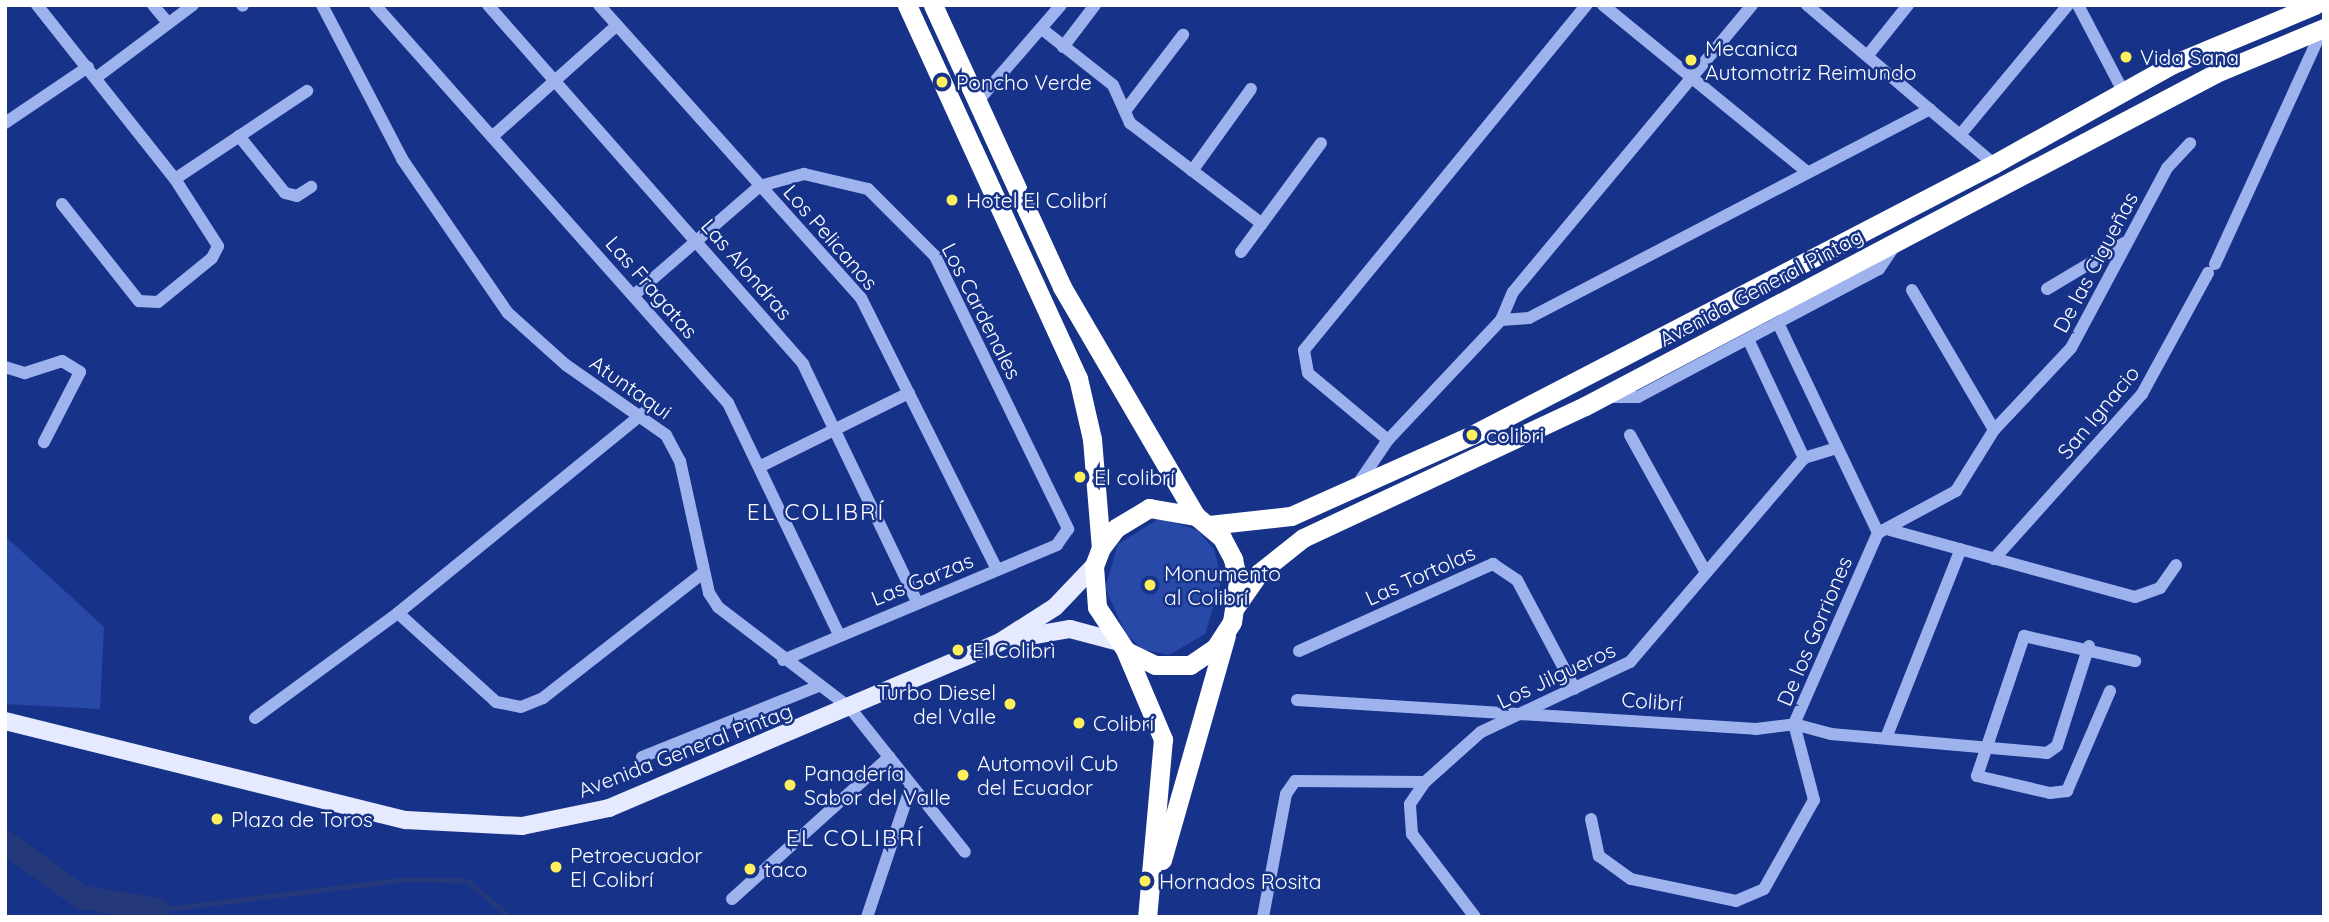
<!DOCTYPE html>
<html>
<head>
<meta charset="utf-8">
<style>
  body { margin:0 }
  #map { position:relative; width:2329px; height:922px; overflow:hidden; background:#163289; font-family:Quicksand,sans-serif }
  div>[style] { position:absolute }
  .green>* { inset:0; background:#2849a8 }
  .stream>* { height:4.5px; margin:-2.25px; padding:0 2.25px; transform-origin:2.25px; border-radius:2.25px; background:#24387a }
  .river>* { height:24px; margin:-12px; padding:0 12px; transform-origin:12px; border-radius:12px; background:#24387a }
  .minor>* { height:12px; margin:-6px; padding:0 6px; transform-origin:6px; border-radius:6px; background:#9eb2ee }
  .major>* { height:18px; margin:-9px; padding:0 9px; transform-origin:9px; border-radius:9px; background:#e5eaff }
  .highway>* { height:19px; margin:-9.5px; padding:0 9.5px; transform-origin:9.5px; border-radius:9.5px; background:#fff }
  .dots>* { width:19px; height:19px; translate:-50% -50%; box-sizing:border-box; border:4px solid #163289; border-radius:50% }
  span { translate:-50% -50%; white-space:nowrap; text-align:center; line-height:1.15; -webkit-text-stroke:5px #163289; paint-order:stroke }
  .poi-label { font-size:21px; color:#fff }
  .left { translate:0 -50%; text-align:left }
  .right { translate:-100% -50%; text-align:right }
  .street-label { font-size:21px; color:#fff }
  .neighbourhood-label { font-size:23px; color:#fff; letter-spacing:2px }
  .frame { position:absolute; inset:0; border:7px solid #fff; pointer-events:none }
</style>
</head>
<body>
<div id="map">
  <div class="green">
    <i style="clip-path:polygon(1160px 518px,1197px 530px,1214px 549px,1222px 579px,1205px 634px,1169px 655px,1142px 649px,1126px 634px,1105px 588px,1118px 544px)"></i>
    <i style="clip-path:polygon(5px 536px,104px 627px,100px 709px,5px 704px)"></i>
  </div>
  <div class="stream">
    <i style="left:158px;top:917px;width:7px;rotate:-90deg"></i>
    <i style="left:158px;top:910px;width:250px;rotate:-7.1deg"></i>
    <i style="left:406px;top:879px;width:62px;rotate:1.8deg"></i>
    <i style="left:468px;top:881px;width:55px;rotate:40.6deg"></i>
    <i style="left:2016px;top:917px;width:23px"></i>
  </div>
  <div class="river">
    <i style="left:5px;top:842px;width:94px;rotate:35.9deg"></i>
    <i style="left:81px;top:897px;width:78px;rotate:9.6deg"></i>
  </div>
  <div class="minor">
    <i style="left:37px;top:5px;width:222px;rotate:51.6deg"></i>
    <i style="left:175px;top:179px;width:159px;rotate:-33.7deg"></i>
    <i style="left:153px;top:5px;width:23px;rotate:50deg"></i>
    <i style="left:242px;top:5px;width:1px;rotate:45deg"></i>
    <i style="left:322px;top:5px;width:174px;rotate:62.5deg"></i>
    <i style="left:402px;top:159px;width:187px;rotate:55.5deg"></i>
    <i style="left:508px;top:313px;width:78px;rotate:41.9deg"></i>
    <i style="left:566px;top:365px;width:122px;rotate:35deg"></i>
    <i style="left:666px;top:435px;width:30px;rotate:62deg"></i>
    <i style="left:680px;top:461px;width:135px;rotate:77.6deg"></i>
    <i style="left:709px;top:593px;width:17px;rotate:57deg"></i>
    <i style="left:718px;top:607px;width:166px;rotate:37.4deg"></i>
    <i style="left:850px;top:708px;width:184px;rotate:51.4deg"></i>
    <i style="left:375px;top:5px;width:532px;rotate:48.43deg"></i>
    <i style="left:728px;top:403px;width:257px;rotate:64.4deg"></i>
    <i style="left:488px;top:5px;width:478px;rotate:48.7deg"></i>
    <i style="left:803px;top:364px;width:262px;rotate:64.4deg"></i>
    <i style="left:599px;top:5px;width:393px;rotate:48.2deg"></i>
    <i style="left:861px;top:298px;width:303px;rotate:63.4deg"></i>
    <i style="left:1603px;top:5px;width:264px;rotate:39.3deg"></i>
    <i style="left:1807px;top:5px;width:245px;rotate:40.4deg"></i>
    <i style="left:2078px;top:5px;width:97px;rotate:62.4deg"></i>
    <i style="left:1042px;top:29px;width:90px;rotate:38.3deg"></i>
    <i style="left:1113px;top:85px;width:42px;rotate:65.9deg"></i>
    <i style="left:1130px;top:123px;width:166px;rotate:37.4deg"></i>
    <i style="left:1063px;top:47px;width:53px;rotate:-52.7deg"></i>
    <i style="left:1868px;top:55px;width:64px;rotate:-51.3deg"></i>
    <i style="left:97px;top:77px;width:120px;rotate:-36.9deg"></i>
    <i style="left:977px;top:102px;width:128px;rotate:-49.1deg"></i>
    <i style="left:1125px;top:111px;width:96px;rotate:-52.7deg"></i>
    <i style="left:5px;top:123px;width:100px;rotate:-34deg"></i>
    <i style="left:1960px;top:135px;width:169px;rotate:-50.3deg"></i>
    <i style="left:239px;top:136px;width:73px;rotate:51.1deg"></i>
    <i style="left:285px;top:193px;width:12px;rotate:14deg"></i>
    <i style="left:297px;top:196px;width:17px;rotate:-33deg"></i>
    <i style="left:493px;top:136px;width:166px;rotate:-41.8deg"></i>
    <i style="left:1192px;top:171px;width:101px;rotate:-54.3deg"></i>
    <i style="left:62px;top:204px;width:124px;rotate:51.6deg"></i>
    <i style="left:139px;top:301px;width:19px;rotate:3deg"></i>
    <i style="left:158px;top:302px;width:70px;rotate:-39.2deg"></i>
    <i style="left:212px;top:258px;width:13px;rotate:-63deg"></i>
    <i style="left:218px;top:246px;width:80px;rotate:-122.7deg"></i>
    <i style="left:1241px;top:252px;width:135px;rotate:-53.7deg"></i>
    <i style="left:2215px;top:264px;width:260px;rotate:-65.4deg"></i>
    <i style="left:2047px;top:289px;width:90px;rotate:-30.9deg"></i>
    <i style="left:1912px;top:290px;width:162px;rotate:59.6deg"></i>
    <i style="left:634px;top:295px;width:167px;rotate:-40.9deg"></i>
    <i style="left:760px;top:186px;width:46px;rotate:-15.3deg"></i>
    <i style="left:804px;top:174px;width:66px;rotate:13.2deg"></i>
    <i style="left:868px;top:189px;width:95px;rotate:45deg"></i>
    <i style="left:935px;top:256px;width:304px;rotate:64deg"></i>
    <i style="left:1068px;top:529px;width:19px;rotate:125deg"></i>
    <i style="left:1057px;top:545px;width:297px;rotate:157.2deg"></i>
    <i style="left:1501px;top:320px;width:28px;rotate:-4deg"></i>
    <i style="left:1529px;top:318px;width:452px;rotate:-27.5deg"></i>
    <i style="left:1778px;top:323px;width:233px;rotate:64.5deg"></i>
    <i style="left:1748px;top:339px;width:132px;rotate:64.8deg"></i>
    <i style="left:5px;top:367px;width:21px;rotate:17deg"></i>
    <i style="left:25px;top:373px;width:39px;rotate:-18deg"></i>
    <i style="left:62px;top:361px;width:21px;rotate:31deg"></i>
    <i style="left:80px;top:372px;width:79px;rotate:117.2deg"></i>
    <i style="left:1606px;top:397px;width:32px"></i>
    <i style="left:1638px;top:397px;width:273px;rotate:-28deg"></i>
    <i style="left:1879px;top:269px;width:30px;rotate:-56deg"></i>
    <i style="left:1630px;top:435px;width:155px;rotate:61.1deg"></i>
    <i style="left:1388px;top:440px;width:104px;rotate:-140.1deg"></i>
    <i style="left:1308px;top:373px;width:23px;rotate:-100deg"></i>
    <i style="left:1304px;top:350px;width:446px;rotate:-50.7deg"></i>
    <i style="left:761px;top:466px;width:165px;rotate:-26.3deg"></i>
    <i style="left:1360px;top:481px;width:50px;rotate:-55.7deg"></i>
    <i style="left:1388px;top:440px;width:165px;rotate:-46.7deg"></i>
    <i style="left:1501px;top:320px;width:30px;rotate:-67deg"></i>
    <i style="left:1513px;top:292px;width:373px;rotate:-50.2deg"></i>
    <i style="left:1890px;top:530px;width:254px;rotate:15.3deg"></i>
    <i style="left:2135px;top:597px;width:27px;rotate:-20deg"></i>
    <i style="left:2160px;top:588px;width:28px;rotate:-55deg"></i>
    <i style="left:1878px;top:533px;width:89px;rotate:-28.3deg"></i>
    <i style="left:1956px;top:491px;width:72px;rotate:-58.1deg"></i>
    <i style="left:1994px;top:430px;width:112px;rotate:-46.8deg"></i>
    <i style="left:2071px;top:348px;width:204px;rotate:-61.9deg"></i>
    <i style="left:2167px;top:168px;width:34px;rotate:-47deg"></i>
    <i style="left:1994px;top:559px;width:222px;rotate:-48.1deg"></i>
    <i style="left:2142px;top:394px;width:138px;rotate:-61.4deg"></i>
    <i style="left:398px;top:613px;width:132px;rotate:42.2deg"></i>
    <i style="left:496px;top:702px;width:25px;rotate:11deg"></i>
    <i style="left:521px;top:707px;width:24px;rotate:-22deg"></i>
    <i style="left:543px;top:698px;width:203px;rotate:-38deg"></i>
    <i style="left:1299px;top:651px;width:213px;rotate:-24.2deg"></i>
    <i style="left:1493px;top:564px;width:29px;rotate:34deg"></i>
    <i style="left:1517px;top:580px;width:123px;rotate:62deg"></i>
    <i style="left:2110px;top:691px;width:109px;rotate:113.3deg"></i>
    <i style="left:2067px;top:791px;width:17px;rotate:173deg"></i>
    <i style="left:2050px;top:793px;width:75px;rotate:-166.9deg"></i>
    <i style="left:1977px;top:776px;width:148px;rotate:-71.4deg"></i>
    <i style="left:2024px;top:636px;width:114px;rotate:12.7deg"></i>
    <i style="left:1297px;top:700px;width:460px;rotate:3.6deg"></i>
    <i style="left:1756px;top:729px;width:38px;rotate:-7deg"></i>
    <i style="left:1794px;top:724px;width:38px;rotate:15deg"></i>
    <i style="left:1831px;top:734px;width:217px;rotate:5deg"></i>
    <i style="left:2047px;top:753px;width:12px;rotate:-35deg"></i>
    <i style="left:2057px;top:746px;width:105px;rotate:-72.3deg"></i>
    <i style="left:255px;top:718px;width:177px;rotate:-36.3deg"></i>
    <i style="left:398px;top:613px;width:316px;rotate:-39.2deg"></i>
    <i style="left:1886px;top:738px;width:203px;rotate:-68.4deg"></i>
    <i style="left:642px;top:757px;width:191px;rotate:-21.9deg"></i>
    <i style="left:1591px;top:819px;width:38px;rotate:78deg"></i>
    <i style="left:1599px;top:856px;width:39px;rotate:36deg"></i>
    <i style="left:1631px;top:879px;width:107px;rotate:11.8deg"></i>
    <i style="left:1736px;top:901px;width:30px;rotate:-23deg"></i>
    <i style="left:1764px;top:889px;width:102px;rotate:-60.7deg"></i>
    <i style="left:1814px;top:800px;width:79px;rotate:-104.7deg"></i>
    <i style="left:1794px;top:724px;width:209px;rotate:-66.3deg"></i>
    <i style="left:732px;top:899px;width:212px;rotate:-42.1deg"></i>
    <i style="left:867px;top:917px;width:138px;rotate:-71.4deg"></i>
    <i style="left:1263px;top:917px;width:125px;rotate:-79.4deg"></i>
    <i style="left:1286px;top:794px;width:16px;rotate:-55deg"></i>
    <i style="left:1295px;top:781px;width:130px;rotate:0.4deg"></i>
    <i style="left:1475px;top:917px;width:104px;rotate:-127.2deg"></i>
    <i style="left:1412px;top:834px;width:30px;rotate:-94deg"></i>
    <i style="left:1410px;top:804px;width:27px;rotate:-56deg"></i>
    <i style="left:1425px;top:782px;width:75px;rotate:-41.8deg"></i>
    <i style="left:1481px;top:732px;width:165px;rotate:-25.2deg"></i>
    <i style="left:1630px;top:662px;width:268px;rotate:-49.5deg"></i>
    <i style="left:1804px;top:458px;width:30px;rotate:-17deg"></i>
  </div>
  <div class="major">
    <i style="left:1013px;top:639px;width:58px;rotate:-10deg"></i>
    <i style="left:1070px;top:629px;width:47px;rotate:14.9deg"></i>
    <i style="left:5px;top:721px;width:413px;rotate:13.9deg"></i>
    <i style="left:406px;top:820px;width:116px;rotate:3deg"></i>
    <i style="left:522px;top:826px;width:89px;rotate:-11.7deg"></i>
    <i style="left:609px;top:808px;width:425px;rotate:-23deg"></i>
    <i style="left:1000px;top:642px;width:65px;rotate:-32.5deg"></i>
    <i style="left:1055px;top:607px;width:57px;rotate:-46.4deg"></i>
  </div>
  <div class="highway">
    <i style="left:907px;top:5px;width:410px;rotate:65.4deg"></i>
    <i style="left:1078px;top:378px;width:63px;rotate:77.1deg"></i>
    <i style="left:1092px;top:439px;width:109px;rotate:85.3deg"></i>
    <i style="left:933px;top:5px;width:310px;rotate:65.4deg"></i>
    <i style="left:1062px;top:287px;width:265px;rotate:59.7deg"></i>
    <i style="left:1149px;top:508px;width:48px;rotate:9.7deg"></i>
    <i style="left:1196px;top:516px;width:34px;rotate:40deg"></i>
    <i style="left:1222px;top:538px;width:24px;rotate:62deg"></i>
    <i style="left:1233px;top:559px;width:24px;rotate:78deg"></i>
    <i style="left:1238px;top:582px;width:40px;rotate:98.5deg"></i>
    <i style="left:1232px;top:622px;width:31px;rotate:123deg"></i>
    <i style="left:1215px;top:648px;width:30px;rotate:146deg"></i>
    <i style="left:1190px;top:665px;width:35px;rotate:180deg"></i>
    <i style="left:1155px;top:665px;width:32px;rotate:-154deg"></i>
    <i style="left:1126px;top:651px;width:53px;rotate:-123.4deg"></i>
    <i style="left:1097px;top:607px;width:41px;rotate:-94.2deg"></i>
    <i style="left:1094px;top:566px;width:19px;rotate:-69deg"></i>
    <i style="left:1101px;top:548px;width:25px;rotate:-53deg"></i>
    <i style="left:1116px;top:528px;width:39px;rotate:-31deg"></i>
    <i style="left:1209px;top:525px;width:82px;rotate:-6.3deg"></i>
    <i style="left:1291px;top:516px;width:198px;rotate:-24.1deg"></i>
    <i style="left:1472px;top:435px;width:588px;rotate:-27.44deg"></i>
    <i style="left:1994px;top:164px;width:205px;rotate:-29.2deg"></i>
    <i style="left:2173px;top:64px;width:154px;rotate:-22.6deg"></i>
    <i style="left:1236px;top:606px;width:40px;rotate:-55.1deg"></i>
    <i style="left:1259px;top:573px;width:56px;rotate:-38.5deg"></i>
    <i style="left:1303px;top:538px;width:311px;rotate:-25.1deg"></i>
    <i style="left:1585px;top:406px;width:713px;rotate:-27.82deg"></i>
    <i style="left:2216px;top:73px;width:117px;rotate:-22.6deg"></i>
    <i style="left:1126px;top:652px;width:95px;rotate:67deg"></i>
    <i style="left:1163px;top:739px;width:179px;rotate:95.1deg"></i>
    <i style="left:1162px;top:860px;width:233px;rotate:-74.1deg"></i>
  </div>
  <div class="dots">
    <i style="left:2126px;top:57px;background:#fff05b"></i>
    <i style="left:1691px;top:60px;background:#fff05b"></i>
    <i style="left:942px;top:82px;background:#fff05b"></i>
    <i style="left:952px;top:200px;background:#fff05b"></i>
    <i style="left:1472px;top:435px;background:#fff05b"></i>
    <i style="left:1080px;top:477px;background:#fff05b"></i>
    <i style="left:1150px;top:585px;background:#fff05b"></i>
    <i style="left:958px;top:650px;background:#fff05b"></i>
    <i style="left:1010px;top:704px;background:#fff05b"></i>
    <i style="left:1079px;top:723px;background:#fff05b"></i>
    <i style="left:963px;top:775px;background:#fff05b"></i>
    <i style="left:790px;top:785px;background:#fff05b"></i>
    <i style="left:217px;top:819px;background:#fff05b"></i>
    <i style="left:556px;top:867px;background:#fff05b"></i>
    <i style="left:750px;top:869px;background:#fff05b"></i>
    <i style="left:1145px;top:881px;background:#fff05b"></i>
  </div>
  <div class="poi-label">
    <span class="left" style="left:1705px;top:60px">Mecanica<br>Automotriz Reimundo</span>
    <span class="left" style="left:2140px;top:57px">Vida Sana</span>
    <span class="left" style="left:956px;top:82px">Poncho Verde</span>
    <span class="left" style="left:966px;top:200px">Hotel El Colibrí</span>
    <span class="left" style="left:1486px;top:435px">colibri</span>
    <span class="left" style="left:1094px;top:477px">El colibrí</span>
    <span class="left" style="left:1164px;top:585px">Monumento<br>al Colibrí</span>
    <span class="left" style="left:972px;top:650px">El Colibrì</span>
    <span class="right" style="left:996px;top:704px">Turbo Diesel<br>del Valle</span>
    <span class="left" style="left:1093px;top:723px">Colibrí</span>
    <span class="left" style="left:977px;top:775px">Automovil Cub<br>del Ecuador</span>
    <span class="left" style="left:804px;top:785px">Panadería<br>Sabor del Valle</span>
    <span class="left" style="left:231px;top:819px">Plaza de Toros</span>
    <span class="left" style="left:570px;top:867px">Petroecuador<br>El Colibrí</span>
    <span class="left" style="left:764px;top:869px">taco</span>
    <span class="left" style="left:1159px;top:881px">Hornados Rosita</span>
  </div>
  <div class="street-label">
    <span style="left:831px;top:237px;rotate:49deg">Los Pelicanos</span>
    <span style="left:2095px;top:262px;rotate:-62deg">De las Cigueñas</span>
    <span style="left:747px;top:269px;rotate:49deg">Las Alondras</span>
    <span style="left:652px;top:287px;rotate:49deg">Las Fragatas</span>
    <span style="left:1761px;top:287px;rotate:-28deg">Avenida General Pintag</span>
    <span style="left:982px;top:311px;rotate:63deg">Los Cardenales</span>
    <span style="left:631px;top:387px;rotate:35deg">Atuntaqui</span>
    <span style="left:2098px;top:412px;rotate:-50deg">San Ignacio</span>
    <span style="left:1420px;top:575px;rotate:-24deg">Las Tortolas</span>
    <span style="left:922px;top:579px;rotate:-22deg">Las Garzas</span>
    <span style="left:1814px;top:631px;rotate:-67deg">De los Gorriones</span>
    <span style="left:1556px;top:675px;rotate:-25deg">Los Jilgueros</span>
    <span style="left:1652px;top:701px;rotate:4deg">Colibrí</span>
    <span style="left:685px;top:750px;rotate:-21deg">Avenida General Pintag</span>
  </div>
  <div class="neighbourhood-label">
    <span style="left:816px;top:512px">EL COLIBRÍ</span>
    <span style="left:855px;top:838px">EL COLIBRÍ</span>
  </div>
  <div class="frame"></div>
</div>
</body>
</html>
